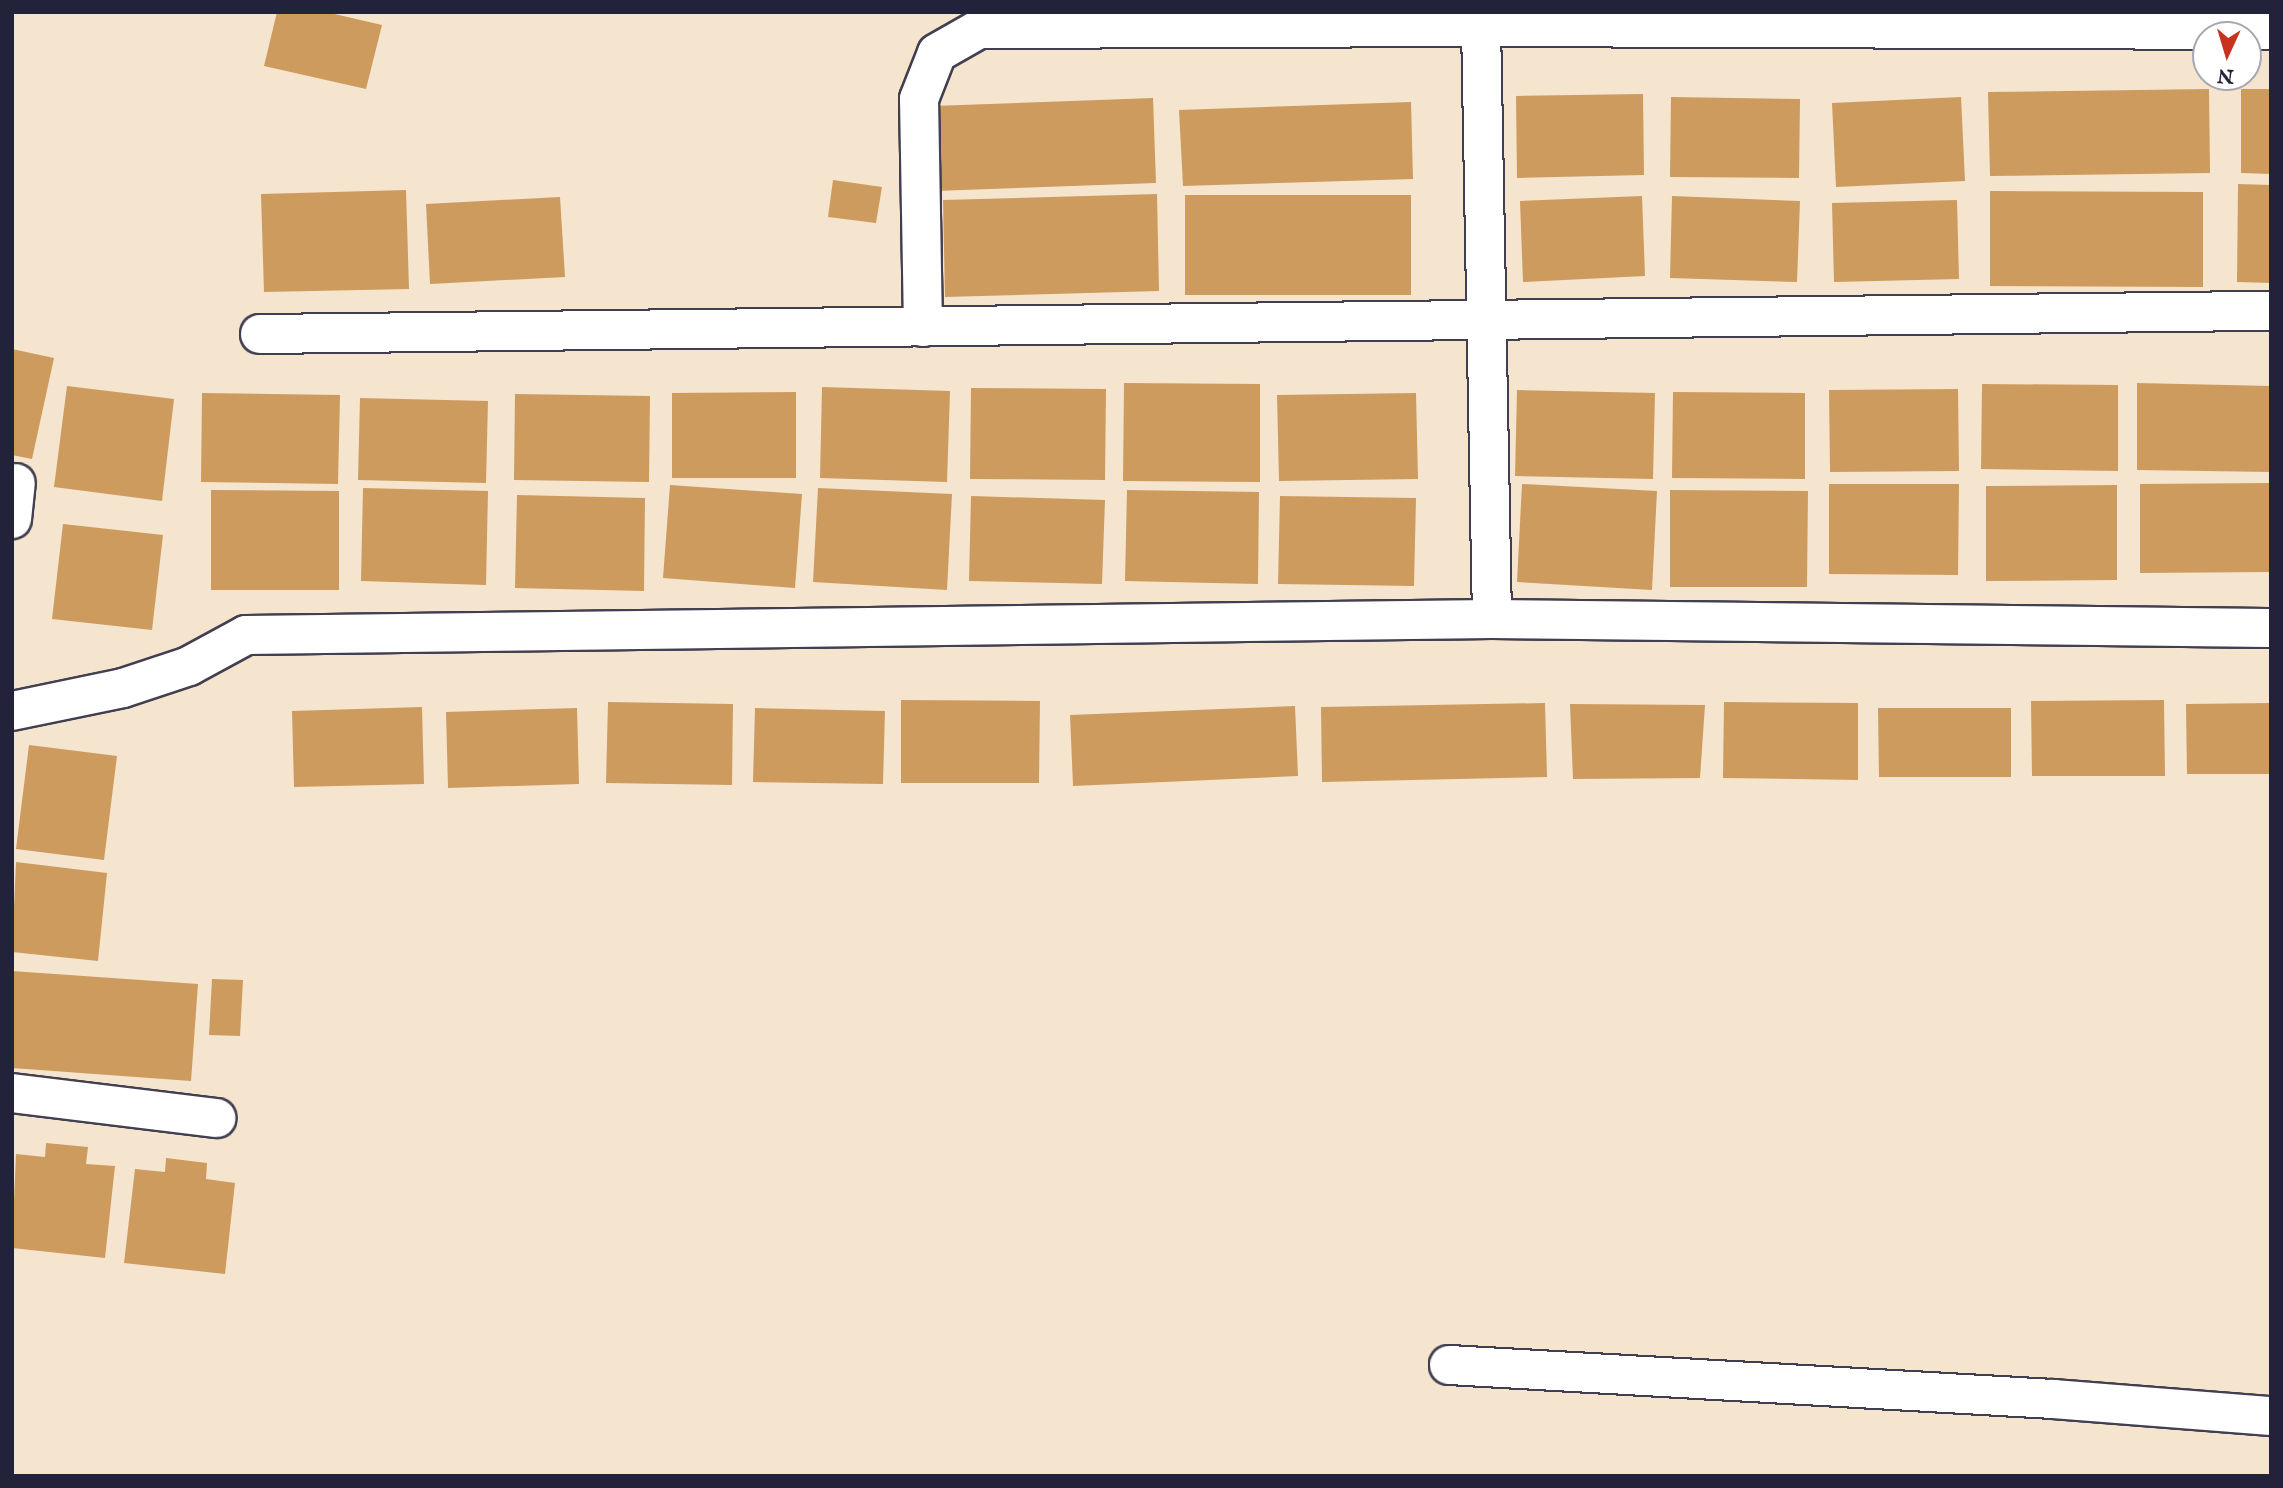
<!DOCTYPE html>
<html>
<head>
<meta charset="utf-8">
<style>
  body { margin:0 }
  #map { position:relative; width:2283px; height:1488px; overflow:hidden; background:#f5e5cf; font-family:"IM FELL English",serif }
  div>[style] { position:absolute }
  .building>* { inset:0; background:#cd9b5e }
  .roads { filter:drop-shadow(2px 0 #423f51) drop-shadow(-2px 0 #423f51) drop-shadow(0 2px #423f51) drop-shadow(0 -2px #423f51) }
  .street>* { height:38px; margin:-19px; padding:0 19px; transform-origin:19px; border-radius:19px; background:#fff }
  span { translate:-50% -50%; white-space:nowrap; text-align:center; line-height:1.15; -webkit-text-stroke:5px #fff; paint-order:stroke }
  .frame { position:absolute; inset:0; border:14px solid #22223b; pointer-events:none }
  .north { position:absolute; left:2192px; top:21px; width:70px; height:70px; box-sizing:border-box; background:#fff; border:2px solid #a7a7b1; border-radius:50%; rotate:184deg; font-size:19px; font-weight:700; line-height:28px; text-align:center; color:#22223b }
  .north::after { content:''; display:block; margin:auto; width:24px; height:32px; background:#c8321e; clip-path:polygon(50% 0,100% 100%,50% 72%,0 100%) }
</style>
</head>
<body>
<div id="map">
  <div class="building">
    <i style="clip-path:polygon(277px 12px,326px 12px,382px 25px,366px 89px,264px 66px)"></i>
    <i style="clip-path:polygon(2209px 89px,2210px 173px,1990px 176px,1988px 92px)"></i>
    <i style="clip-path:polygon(2241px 89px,2271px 89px,2271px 174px,2241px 173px)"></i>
    <i style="clip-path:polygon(1643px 94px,1644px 175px,1517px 178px,1516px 96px)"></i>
    <i style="clip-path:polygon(1671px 97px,1800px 99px,1799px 178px,1670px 177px)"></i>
    <i style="clip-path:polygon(1961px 97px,1965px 181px,1836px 187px,1832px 103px)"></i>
    <i style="clip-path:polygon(1153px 98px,1156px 183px,935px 191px,932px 106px)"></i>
    <i style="clip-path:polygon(1411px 102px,1413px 179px,1183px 186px,1179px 110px)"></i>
    <i style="clip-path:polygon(833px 180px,882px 187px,876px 223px,828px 217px)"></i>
    <i style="clip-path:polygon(2238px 184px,2271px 185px,2271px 283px,2237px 282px)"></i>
    <i style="clip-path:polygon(406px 190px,409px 289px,264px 292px,261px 194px)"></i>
    <i style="clip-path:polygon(1990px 191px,2203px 192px,2203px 287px,1990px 286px)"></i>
    <i style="clip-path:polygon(1157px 194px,1159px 291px,945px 297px,943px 200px)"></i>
    <i style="clip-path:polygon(1185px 195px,1411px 195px,1411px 295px,1185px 295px)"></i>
    <i style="clip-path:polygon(1642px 196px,1645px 276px,1523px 282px,1520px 201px)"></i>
    <i style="clip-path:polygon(1672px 196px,1800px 201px,1797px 282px,1670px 278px)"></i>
    <i style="clip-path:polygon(560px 197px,565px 277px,430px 284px,426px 204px)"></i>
    <i style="clip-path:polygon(1957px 200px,1959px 279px,1834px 282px,1832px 203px)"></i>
    <i style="clip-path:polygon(12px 349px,54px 358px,32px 459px,12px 455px)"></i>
    <i style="clip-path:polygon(1124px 383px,1260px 384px,1260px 482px,1123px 481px)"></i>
    <i style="clip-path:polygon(2137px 383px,2271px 386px,2271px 472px,2137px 470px)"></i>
    <i style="clip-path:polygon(1982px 384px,2118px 385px,2118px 471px,1981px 469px)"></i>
    <i style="clip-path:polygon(67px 386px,174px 399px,162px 501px,54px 487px)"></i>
    <i style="clip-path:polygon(822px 387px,950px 391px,947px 482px,820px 478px)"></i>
    <i style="clip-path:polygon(971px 388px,1106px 389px,1105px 480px,970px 479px)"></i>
    <i style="clip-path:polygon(1958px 389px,1959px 471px,1830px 472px,1829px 390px)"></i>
    <i style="clip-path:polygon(1517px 390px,1655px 393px,1653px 479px,1515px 476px)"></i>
    <i style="clip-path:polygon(796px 392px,796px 478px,672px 478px,672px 393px)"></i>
    <i style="clip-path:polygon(1673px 392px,1805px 393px,1805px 479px,1672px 478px)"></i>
    <i style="clip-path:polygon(202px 393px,340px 395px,338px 484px,201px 482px)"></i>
    <i style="clip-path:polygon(1416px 393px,1418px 479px,1279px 481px,1277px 395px)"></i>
    <i style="clip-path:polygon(515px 394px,650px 396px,649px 482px,514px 480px)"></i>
    <i style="clip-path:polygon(360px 398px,488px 401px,486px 483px,358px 480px)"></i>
    <i style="clip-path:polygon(2271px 483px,2271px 572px,2140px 573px,2140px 484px)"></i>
    <i style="clip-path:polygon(1522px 484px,1657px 491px,1652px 590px,1517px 582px)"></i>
    <i style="clip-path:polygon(1829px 484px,1959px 484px,1958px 575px,1829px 574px)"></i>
    <i style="clip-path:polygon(670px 485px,802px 494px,795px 588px,663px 578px)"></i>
    <i style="clip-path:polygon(2117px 485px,2117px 580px,1986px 581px,1986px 486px)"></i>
    <i style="clip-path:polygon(363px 488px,488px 491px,486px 585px,361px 581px)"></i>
    <i style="clip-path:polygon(818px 488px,952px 494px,947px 590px,813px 582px)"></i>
    <i style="clip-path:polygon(211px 490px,339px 491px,339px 590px,211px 590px)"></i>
    <i style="clip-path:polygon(1127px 490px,1259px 492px,1258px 584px,1125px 581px)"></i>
    <i style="clip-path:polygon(1670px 490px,1808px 491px,1807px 587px,1670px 587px)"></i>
    <i style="clip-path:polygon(517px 495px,645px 498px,644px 591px,515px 588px)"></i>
    <i style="clip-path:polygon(971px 496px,1105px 500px,1102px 584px,969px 581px)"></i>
    <i style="clip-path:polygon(1280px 496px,1416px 498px,1414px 586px,1278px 584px)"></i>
    <i style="clip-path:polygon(63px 524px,163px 535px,152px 630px,52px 619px)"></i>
    <i style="clip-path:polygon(901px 700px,1040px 701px,1039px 783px,901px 783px)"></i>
    <i style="clip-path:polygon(2164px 700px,2165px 776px,2032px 776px,2031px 701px)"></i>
    <i style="clip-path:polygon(608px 702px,733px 704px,732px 785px,606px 783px)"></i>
    <i style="clip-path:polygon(1724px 702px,1858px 703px,1858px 780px,1723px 778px)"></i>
    <i style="clip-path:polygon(1545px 703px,1547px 777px,1322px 782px,1321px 707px)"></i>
    <i style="clip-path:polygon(2271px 703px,2271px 774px,2187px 774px,2186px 704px)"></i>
    <i style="clip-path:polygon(1570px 704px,1705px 705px,1700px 778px,1573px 779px)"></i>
    <i style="clip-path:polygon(1295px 706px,1298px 776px,1073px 786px,1070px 715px)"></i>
    <i style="clip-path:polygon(422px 707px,424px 784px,294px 787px,292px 711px)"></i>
    <i style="clip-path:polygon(577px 708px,579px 784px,448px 788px,446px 712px)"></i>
    <i style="clip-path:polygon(755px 708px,885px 711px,883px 784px,753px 782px)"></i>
    <i style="clip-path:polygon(1878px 708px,2011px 708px,2011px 777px,1879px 777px)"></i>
    <i style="clip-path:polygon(29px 745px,117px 756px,104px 860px,16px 849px)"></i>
    <i style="clip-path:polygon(16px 862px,107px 873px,98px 961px,12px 952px)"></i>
    <i style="clip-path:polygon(12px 971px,198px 984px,191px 1081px,12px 1068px)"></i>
    <i style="clip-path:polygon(212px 979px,243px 980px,240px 1036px,209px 1035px)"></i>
    <i style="clip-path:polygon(46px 1143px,88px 1147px,86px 1164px,115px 1166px,105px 1258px,12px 1248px,16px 1154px,45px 1157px)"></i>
    <i style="clip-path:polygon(166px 1158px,207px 1163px,206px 1179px,235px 1183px,225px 1274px,124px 1263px,135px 1169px,165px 1172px)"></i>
  </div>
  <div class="roads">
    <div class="street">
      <i style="left:923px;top:327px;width:228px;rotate:-91deg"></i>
      <i style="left:919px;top:99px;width:49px;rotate:-68.6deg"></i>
      <i style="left:937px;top:53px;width:48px;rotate:-29.7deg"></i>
      <i style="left:979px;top:29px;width:502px;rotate:-0.23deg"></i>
      <i style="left:260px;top:334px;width:2011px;rotate:-0.66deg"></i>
      <i style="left:12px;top:519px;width:36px;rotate:-84deg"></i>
      <i style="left:1492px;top:619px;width:592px;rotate:-91.06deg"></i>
      <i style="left:1481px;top:27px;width:790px;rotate:0.22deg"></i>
      <i style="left:12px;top:711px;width:113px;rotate:-11.7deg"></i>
      <i style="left:123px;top:688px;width:70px;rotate:-18.4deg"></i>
      <i style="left:189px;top:666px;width:65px;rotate:-28.5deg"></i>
      <i style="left:246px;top:635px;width:1246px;rotate:-0.74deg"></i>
      <i style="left:1492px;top:619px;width:779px;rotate:0.66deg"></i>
      <i style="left:12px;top:1093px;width:206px;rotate:7deg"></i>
      <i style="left:1449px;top:1365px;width:605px;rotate:3.22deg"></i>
      <i style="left:2053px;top:1399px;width:219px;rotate:4.5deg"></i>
    </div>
  </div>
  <div class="frame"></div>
  <div class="north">N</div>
</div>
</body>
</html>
